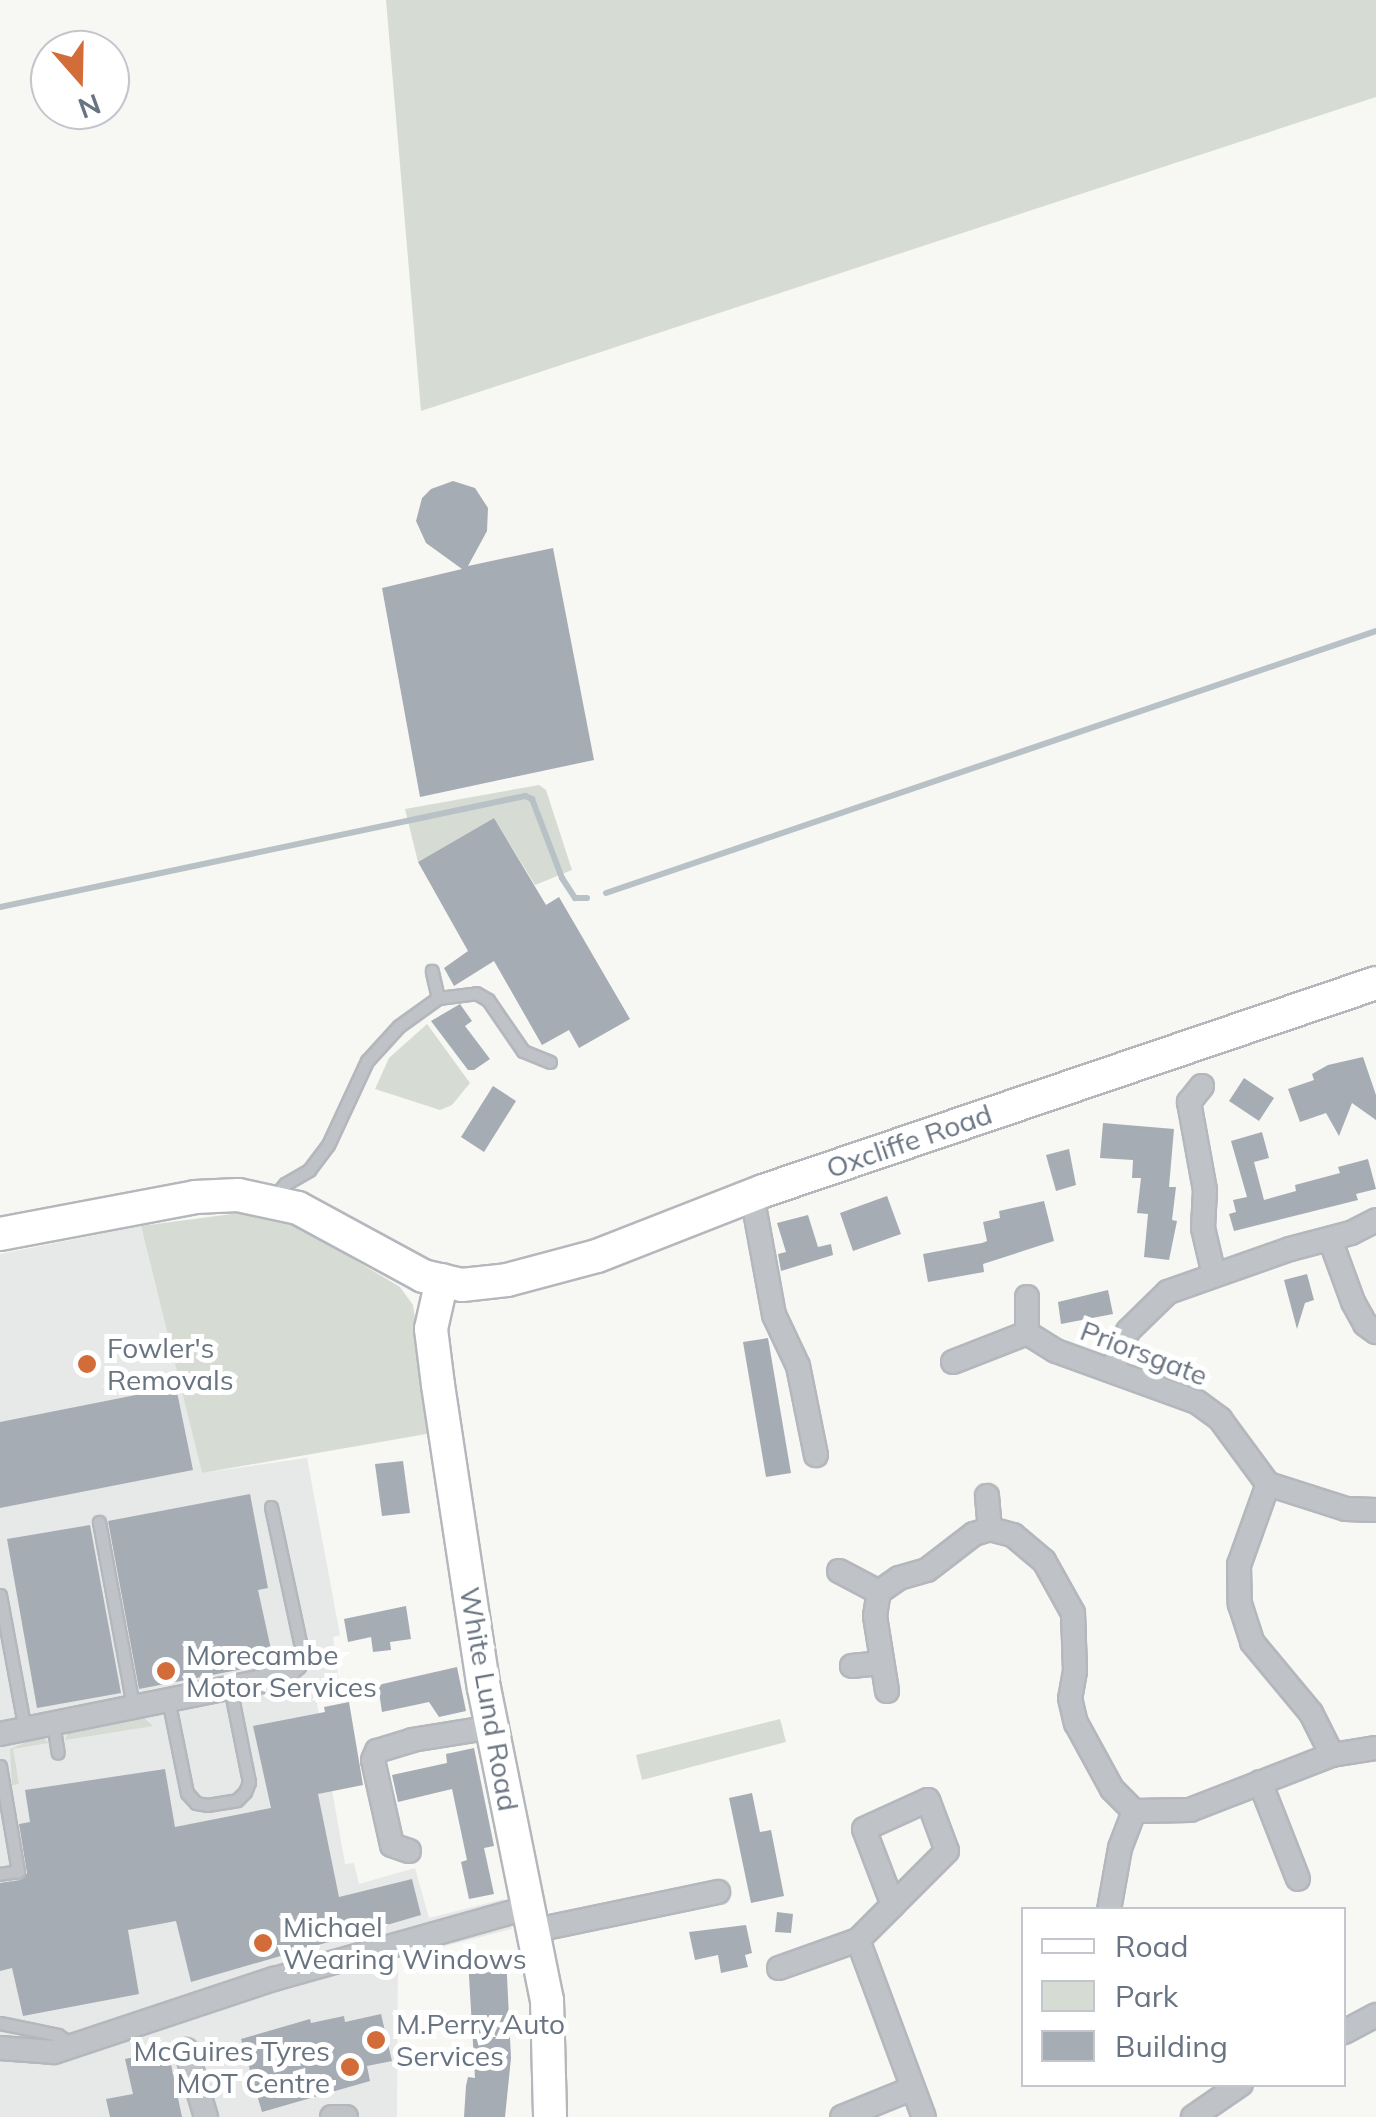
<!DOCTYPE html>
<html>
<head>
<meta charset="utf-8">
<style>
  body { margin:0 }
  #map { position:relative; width:1376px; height:2117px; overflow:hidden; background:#f7f7f4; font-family:Mulish,sans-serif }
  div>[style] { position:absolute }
  .built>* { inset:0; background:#e7e9e8 }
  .green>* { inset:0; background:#d6dbd4 }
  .stream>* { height:6px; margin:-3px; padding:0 3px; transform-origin:3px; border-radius:3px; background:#b8c1c6 }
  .building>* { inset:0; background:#a6acb3 }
  .roads { filter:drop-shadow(2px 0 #b4b7bc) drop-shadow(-2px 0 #b4b7bc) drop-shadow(0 2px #b4b7bc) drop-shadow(0 -2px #b4b7bc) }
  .lane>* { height:11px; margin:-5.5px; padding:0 5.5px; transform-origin:5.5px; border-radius:5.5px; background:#bfc2c6 }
  .street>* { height:22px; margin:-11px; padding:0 11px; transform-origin:11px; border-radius:11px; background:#bfc2c6 }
  .secondary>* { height:32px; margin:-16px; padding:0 16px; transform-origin:16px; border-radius:16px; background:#fff }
  .dots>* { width:28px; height:28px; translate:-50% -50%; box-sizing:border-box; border:5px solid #fff; border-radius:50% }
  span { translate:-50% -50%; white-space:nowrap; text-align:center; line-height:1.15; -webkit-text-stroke:10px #fff; paint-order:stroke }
  .street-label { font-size:28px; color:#697482 }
  .poi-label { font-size:28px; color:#697482 }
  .left { translate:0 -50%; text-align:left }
  .right { translate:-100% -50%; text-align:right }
  .legend { position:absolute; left:1021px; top:1907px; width:325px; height:180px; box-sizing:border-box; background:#fff; border:2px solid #c3c7cd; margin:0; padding:12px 18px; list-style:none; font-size:30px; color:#697482 }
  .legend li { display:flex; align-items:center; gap:20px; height:50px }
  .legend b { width:50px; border:2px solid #c3c7cd }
  .north { position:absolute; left:30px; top:30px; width:100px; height:100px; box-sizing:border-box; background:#fff; border:2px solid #c3c7cd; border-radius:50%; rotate:160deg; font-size:28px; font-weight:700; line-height:40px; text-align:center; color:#697482 }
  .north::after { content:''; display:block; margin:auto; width:35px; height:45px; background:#d26d39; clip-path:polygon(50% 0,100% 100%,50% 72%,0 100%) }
</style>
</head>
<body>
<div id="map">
  <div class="built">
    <i style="clip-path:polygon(141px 1226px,202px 1473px,307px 1458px,340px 1635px,333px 1637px,339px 1682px,314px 1687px,345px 1864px,354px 1863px,359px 1884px,415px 1868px,429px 1918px,504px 1899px,512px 1929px,398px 1958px,397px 2117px,0 2117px,0 1254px)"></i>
  </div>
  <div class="green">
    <i style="clip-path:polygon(386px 0,1376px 0,1376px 97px,421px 411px)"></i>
    <i style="clip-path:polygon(539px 785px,546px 790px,572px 870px,535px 885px,494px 818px,418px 862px,405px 809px)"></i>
    <i style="clip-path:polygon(427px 1024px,470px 1083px,452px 1105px,440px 1110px,375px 1089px,389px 1058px)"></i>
    <i style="clip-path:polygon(247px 1212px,296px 1225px,400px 1287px,413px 1305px,432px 1433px,202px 1473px,141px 1226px)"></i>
    <i style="clip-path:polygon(143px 1717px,153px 1726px,65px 1740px,68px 1731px)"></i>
    <i style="clip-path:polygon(780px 1719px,786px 1742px,642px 1780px,636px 1755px)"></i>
    <i style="clip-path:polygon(41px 1736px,49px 1743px,13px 1749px,19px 1784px,12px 1785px,10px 1749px)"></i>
  </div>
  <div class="stream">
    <i style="left:606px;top:893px;width:813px;rotate:-18.79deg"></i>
    <i style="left:0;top:907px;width:537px;rotate:-11.94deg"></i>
    <i style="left:525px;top:796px;width:8px;rotate:23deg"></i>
    <i style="left:532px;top:799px;width:85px;rotate:69.2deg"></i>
    <i style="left:562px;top:878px;width:24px;rotate:57deg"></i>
    <i style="left:575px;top:898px;width:12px"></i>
  </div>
  <div class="building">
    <i style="clip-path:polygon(453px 481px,475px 488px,488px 508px,487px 531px,468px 566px,553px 548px,594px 760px,420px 797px,382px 588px,462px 569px,426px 543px,416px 521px,422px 498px,431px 489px)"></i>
    <i style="clip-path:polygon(494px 818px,546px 905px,559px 897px,630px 1019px,579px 1048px,569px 1030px,542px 1045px,494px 961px,454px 986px,444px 968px,468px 951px,418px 862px)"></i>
    <i style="clip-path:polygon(460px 1004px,472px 1021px,465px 1026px,490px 1059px,474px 1070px,468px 1070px,431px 1021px)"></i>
    <i style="clip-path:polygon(1363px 1057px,1376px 1095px,1376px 1120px,1352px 1103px,1339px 1136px,1326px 1113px,1300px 1122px,1288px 1089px,1314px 1080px,1312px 1074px,1328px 1065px)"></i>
    <i style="clip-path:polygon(1244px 1078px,1274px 1098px,1259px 1121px,1229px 1101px)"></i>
    <i style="clip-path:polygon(493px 1086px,516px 1101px,484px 1152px,461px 1137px)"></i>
    <i style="clip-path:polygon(1103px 1123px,1174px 1129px,1169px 1187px,1176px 1187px,1172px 1220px,1177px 1221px,1169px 1260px,1144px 1257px,1148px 1214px,1137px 1213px,1141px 1178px,1132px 1178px,1133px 1160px,1100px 1158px)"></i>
    <i style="clip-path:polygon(1262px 1132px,1269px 1158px,1254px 1162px,1264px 1200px,1296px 1191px,1295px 1185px,1340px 1173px,1338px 1167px,1368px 1159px,1376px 1189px,1356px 1194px,1358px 1200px,1234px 1231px,1229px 1214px,1236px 1212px,1233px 1200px,1247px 1197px,1231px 1141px)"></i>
    <i style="clip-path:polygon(1069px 1149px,1076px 1185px,1056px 1191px,1046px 1155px)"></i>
    <i style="clip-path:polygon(887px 1196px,901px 1234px,853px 1251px,840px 1213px)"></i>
    <i style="clip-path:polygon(1044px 1201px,1054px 1241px,983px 1264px,984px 1272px,928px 1282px,923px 1254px,982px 1243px,987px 1241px,983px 1222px,1000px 1218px,999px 1211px)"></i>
    <i style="clip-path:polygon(808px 1215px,818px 1247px,831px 1244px,833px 1255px,781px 1271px,778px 1254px,786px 1252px,777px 1223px)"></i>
    <i style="clip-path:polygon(1307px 1274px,1314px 1300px,1305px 1303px,1297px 1329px,1284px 1280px)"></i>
    <i style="clip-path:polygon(1108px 1290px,1113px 1314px,1061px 1324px,1058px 1302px)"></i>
    <i style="clip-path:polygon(768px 1338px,791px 1473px,766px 1477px,743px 1342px)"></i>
    <i style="clip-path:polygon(176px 1387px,193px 1470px,0 1508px,0 1422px)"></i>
    <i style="clip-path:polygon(403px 1461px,410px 1513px,382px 1516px,375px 1464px)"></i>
    <i style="clip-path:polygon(250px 1494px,268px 1588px,258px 1590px,274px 1663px,139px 1689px,108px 1521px)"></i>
    <i style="clip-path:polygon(90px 1525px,121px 1693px,37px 1708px,7px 1539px)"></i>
    <i style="clip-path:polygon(406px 1606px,411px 1639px,390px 1642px,391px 1650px,373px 1652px,371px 1637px,348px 1642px,344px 1619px)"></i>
    <i style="clip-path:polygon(457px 1667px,466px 1711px,439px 1717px,429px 1702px,382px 1712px,378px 1685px)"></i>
    <i style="clip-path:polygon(349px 1702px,363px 1785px,318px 1794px,339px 1897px,412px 1879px,421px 1915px,191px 1982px,176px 1921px,128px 1930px,139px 1994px,23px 2016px,12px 1968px,0 1971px,0 1883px,20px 1880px,27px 1873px,19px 1824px,30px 1822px,25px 1790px,165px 1769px,175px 1827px,271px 1808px,253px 1726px,325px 1712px,324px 1707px)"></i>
    <i style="clip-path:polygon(474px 1748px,494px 1846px,484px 1848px,494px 1894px,469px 1899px,461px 1862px,467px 1860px,452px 1789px,398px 1802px,392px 1775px,447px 1763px,446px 1754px)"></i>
    <i style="clip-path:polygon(752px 1793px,760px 1832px,771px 1830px,784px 1896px,751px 1903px,729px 1798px)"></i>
    <i style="clip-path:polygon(777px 1912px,793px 1914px,791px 1933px,775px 1932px)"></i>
    <i style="clip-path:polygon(746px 1925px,752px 1953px,745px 1955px,748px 1967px,721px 1973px,718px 1955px,695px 1960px,689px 1932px)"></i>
    <i style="clip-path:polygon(506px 1956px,511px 2058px,505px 2117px,464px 2117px,466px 2086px,468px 2077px,475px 2078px,468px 1959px)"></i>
    <i style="clip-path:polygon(381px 2014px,392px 2061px,367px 2066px,370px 2081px,262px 2112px,241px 2039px,310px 2019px,311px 2023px,344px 2016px,345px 2022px)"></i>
    <i style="clip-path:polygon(168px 2050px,182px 2117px,110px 2117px,106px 2099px,133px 2094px,125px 2059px)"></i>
  </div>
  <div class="roads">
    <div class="lane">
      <i style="left:438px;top:998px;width:38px;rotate:-7deg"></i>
      <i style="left:476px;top:993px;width:14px;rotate:30deg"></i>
      <i style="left:488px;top:1000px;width:62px;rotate:55.5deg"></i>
      <i style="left:523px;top:1051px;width:29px;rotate:22deg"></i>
      <i style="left:275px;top:1196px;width:16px;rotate:-50deg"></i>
      <i style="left:285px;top:1184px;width:28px;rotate:-30deg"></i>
      <i style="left:309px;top:1170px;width:31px;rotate:-53deg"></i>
      <i style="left:328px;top:1145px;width:93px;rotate:-65.1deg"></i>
      <i style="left:367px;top:1061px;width:47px;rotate:-47.6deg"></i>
      <i style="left:399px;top:1026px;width:48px;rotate:-35.7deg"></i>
      <i style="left:438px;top:998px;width:28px;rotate:-103deg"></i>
      <i style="left:271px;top:1507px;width:147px;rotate:77.9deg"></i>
      <i style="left:302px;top:1651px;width:16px;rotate:101deg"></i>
      <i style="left:299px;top:1667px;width:15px;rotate:143deg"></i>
      <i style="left:99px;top:1522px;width:187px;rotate:79.5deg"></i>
      <i style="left:0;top:1595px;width:137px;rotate:79.5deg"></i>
      <i style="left:168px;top:1699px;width:96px;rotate:78.6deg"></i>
      <i style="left:187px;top:1793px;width:13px;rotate:48deg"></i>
      <i style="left:196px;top:1803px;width:11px;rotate:10deg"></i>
      <i style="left:207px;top:1805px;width:30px;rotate:-9deg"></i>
      <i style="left:237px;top:1800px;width:11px;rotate:-45deg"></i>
      <i style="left:245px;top:1792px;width:11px;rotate:-68deg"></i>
      <i style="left:249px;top:1782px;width:97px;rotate:-101.3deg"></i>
      <i style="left:53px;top:1723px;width:30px;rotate:81deg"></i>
      <i style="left:0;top:1766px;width:107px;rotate:80.3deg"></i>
      <i style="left:18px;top:1871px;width:18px;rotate:171deg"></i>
      <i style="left:0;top:2023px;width:59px;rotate:11.7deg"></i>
      <i style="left:58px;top:2035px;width:19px;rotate:36deg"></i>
    </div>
    <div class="street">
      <i style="left:1202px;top:1086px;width:21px;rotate:129deg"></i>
      <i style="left:1189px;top:1102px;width:89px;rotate:79.7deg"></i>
      <i style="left:1205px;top:1190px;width:38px;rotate:93deg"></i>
      <i style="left:1203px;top:1228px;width:48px;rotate:76.8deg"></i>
      <i style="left:752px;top:1195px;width:122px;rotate:79.6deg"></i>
      <i style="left:774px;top:1315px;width:56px;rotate:64.8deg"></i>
      <i style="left:798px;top:1366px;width:91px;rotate:78.6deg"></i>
      <i style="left:1330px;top:1239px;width:67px;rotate:69.9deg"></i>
      <i style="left:1353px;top:1302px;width:25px;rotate:61deg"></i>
      <i style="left:1365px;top:1324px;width:14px;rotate:36deg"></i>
      <i style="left:1027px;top:1297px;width:36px;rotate:90deg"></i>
      <i style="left:953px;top:1362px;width:79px;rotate:-21.4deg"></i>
      <i style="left:1027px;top:1333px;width:34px;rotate:32deg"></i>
      <i style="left:1056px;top:1351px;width:150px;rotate:19.9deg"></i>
      <i style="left:1197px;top:1402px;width:29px;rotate:36deg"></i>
      <i style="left:1220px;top:1419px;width:81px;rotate:53.6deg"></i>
      <i style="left:1112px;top:1370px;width:42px;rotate:-67.7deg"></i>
      <i style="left:1128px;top:1331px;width:56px;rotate:-44.3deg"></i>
      <i style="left:1168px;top:1292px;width:129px;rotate:-19.4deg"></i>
      <i style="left:1290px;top:1249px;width:63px;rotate:-14.7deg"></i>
      <i style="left:1351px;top:1233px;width:28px;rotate:-27deg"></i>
      <i style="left:1268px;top:1484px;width:86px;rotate:109.7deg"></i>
      <i style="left:1239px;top:1565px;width:39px;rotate:89deg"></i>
      <i style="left:1240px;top:1604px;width:40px;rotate:72deg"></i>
      <i style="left:1252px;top:1642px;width:92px;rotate:50.3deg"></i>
      <i style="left:1311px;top:1713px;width:47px;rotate:63.4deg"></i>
      <i style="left:1268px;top:1484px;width:82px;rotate:17.8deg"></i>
      <i style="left:1346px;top:1509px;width:30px;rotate:2deg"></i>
      <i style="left:987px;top:1496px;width:33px;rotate:85deg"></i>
      <i style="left:839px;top:1571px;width:45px;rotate:27.7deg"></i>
      <i style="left:852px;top:1666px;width:30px;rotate:-6deg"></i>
      <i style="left:887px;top:1691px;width:76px;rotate:-99.1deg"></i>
      <i style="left:875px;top:1616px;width:24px;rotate:-81deg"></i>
      <i style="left:879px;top:1592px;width:24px;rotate:-35deg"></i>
      <i style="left:899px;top:1578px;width:29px;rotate:-16deg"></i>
      <i style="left:927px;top:1570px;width:59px;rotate:-37.5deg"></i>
      <i style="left:974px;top:1534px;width:17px;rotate:-17deg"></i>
      <i style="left:990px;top:1529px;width:24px;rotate:15deg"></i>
      <i style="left:1013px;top:1535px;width:40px;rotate:40deg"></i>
      <i style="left:1044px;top:1561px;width:60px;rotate:60.9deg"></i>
      <i style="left:1073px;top:1613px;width:58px;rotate:88deg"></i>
      <i style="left:1075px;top:1671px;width:27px;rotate:100deg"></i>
      <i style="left:1070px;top:1698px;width:26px;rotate:77deg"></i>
      <i style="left:1076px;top:1723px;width:75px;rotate:61.4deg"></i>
      <i style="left:1112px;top:1789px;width:31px;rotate:45deg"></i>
      <i style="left:0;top:1734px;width:293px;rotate:-11.4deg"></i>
      <i style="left:1260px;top:1782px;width:104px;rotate:68.6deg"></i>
      <i style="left:1134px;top:1811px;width:56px;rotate:-1deg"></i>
      <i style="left:1190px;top:1810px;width:152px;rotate:-21.2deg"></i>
      <i style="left:1332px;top:1755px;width:45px;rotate:-9deg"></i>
      <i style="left:409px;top:1851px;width:18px;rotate:-161deg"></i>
      <i style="left:392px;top:1845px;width:87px;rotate:-102.6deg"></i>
      <i style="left:373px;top:1760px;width:10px;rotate:-66deg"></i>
      <i style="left:377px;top:1751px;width:37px;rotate:-17deg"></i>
      <i style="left:412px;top:1740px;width:81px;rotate:-9.2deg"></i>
      <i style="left:1109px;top:1910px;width:63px;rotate:-79.9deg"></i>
      <i style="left:1120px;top:1848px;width:40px;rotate:-69deg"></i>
      <i style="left:536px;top:1930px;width:186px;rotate:-11.8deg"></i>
      <i style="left:858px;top:1940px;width:189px;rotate:69.6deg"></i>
      <i style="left:779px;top:1968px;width:84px;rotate:-19.5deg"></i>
      <i style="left:858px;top:1940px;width:49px;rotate:-45deg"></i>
      <i style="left:893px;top:1905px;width:81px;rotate:-110.9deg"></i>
      <i style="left:864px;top:1829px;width:70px;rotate:-24.4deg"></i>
      <i style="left:928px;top:1800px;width:54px;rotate:69.6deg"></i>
      <i style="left:947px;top:1851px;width:76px;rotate:135deg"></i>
      <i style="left:1344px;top:2032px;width:36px;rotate:-28deg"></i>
      <i style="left:0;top:2048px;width:54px;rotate:4.2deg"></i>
      <i style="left:54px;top:2052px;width:232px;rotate:-18.4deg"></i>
      <i style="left:274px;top:1979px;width:267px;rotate:-15.7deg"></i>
      <i style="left:186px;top:2050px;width:70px;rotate:73.4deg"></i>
      <i style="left:332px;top:2117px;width:14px"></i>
      <i style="left:842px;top:2117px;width:74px;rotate:-22.1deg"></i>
      <i style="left:1193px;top:2117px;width:58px;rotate:-34.5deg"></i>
    </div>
    <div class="secondary">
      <i style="left:0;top:1234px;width:198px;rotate:-10.7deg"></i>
      <i style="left:195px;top:1197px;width:43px;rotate:-2.7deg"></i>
      <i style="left:238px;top:1195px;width:61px;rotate:12.2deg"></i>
      <i style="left:298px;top:1208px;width:142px;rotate:28.5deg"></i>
      <i style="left:423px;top:1276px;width:40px;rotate:13deg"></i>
      <i style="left:462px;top:1285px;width:45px;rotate:-6.3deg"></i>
      <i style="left:507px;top:1280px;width:93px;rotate:-14.9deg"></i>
      <i style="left:597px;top:1256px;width:178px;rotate:-21.4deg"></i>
      <i style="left:763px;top:1191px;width:647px;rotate:-18.74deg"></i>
      <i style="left:442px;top:1280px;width:50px;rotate:102.7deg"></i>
      <i style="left:431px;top:1329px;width:56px;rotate:82.9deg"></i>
      <i style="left:438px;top:1385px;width:306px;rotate:81.4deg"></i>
      <i style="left:484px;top:1688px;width:318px;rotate:78.6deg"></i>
      <i style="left:547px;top:2000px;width:117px;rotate:88.5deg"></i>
    </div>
  </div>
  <div class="dots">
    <i style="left:87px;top:1364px;background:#d26d39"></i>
    <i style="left:166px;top:1671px;background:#d26d39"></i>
    <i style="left:263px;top:1943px;background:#d26d39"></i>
    <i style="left:376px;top:2040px;background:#d26d39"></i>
    <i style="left:350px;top:2067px;background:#d26d39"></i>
  </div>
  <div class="street-label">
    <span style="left:909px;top:1141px;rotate:-19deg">Oxcliffe Road</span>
    <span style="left:1144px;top:1353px;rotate:21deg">Priorsgate</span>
    <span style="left:489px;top:1699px;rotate:80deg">White Lund Road</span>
  </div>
  <div class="poi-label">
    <span class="left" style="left:107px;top:1364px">Fowler's<br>Removals</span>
    <span class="left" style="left:186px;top:1671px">Morecambe<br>Motor Services</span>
    <span class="left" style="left:283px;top:1943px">Michael<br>Wearing Windows</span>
    <span class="left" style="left:396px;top:2040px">M.Perry Auto<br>Services</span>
    <span class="right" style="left:330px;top:2067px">McGuires Tyres<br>MOT Centre</span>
  </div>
  <ul class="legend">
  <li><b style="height:12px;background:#fff"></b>Road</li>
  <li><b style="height:28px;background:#d6dbd4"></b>Park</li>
  <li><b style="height:28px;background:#a6acb3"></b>Building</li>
  </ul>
  <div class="north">N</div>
</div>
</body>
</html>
